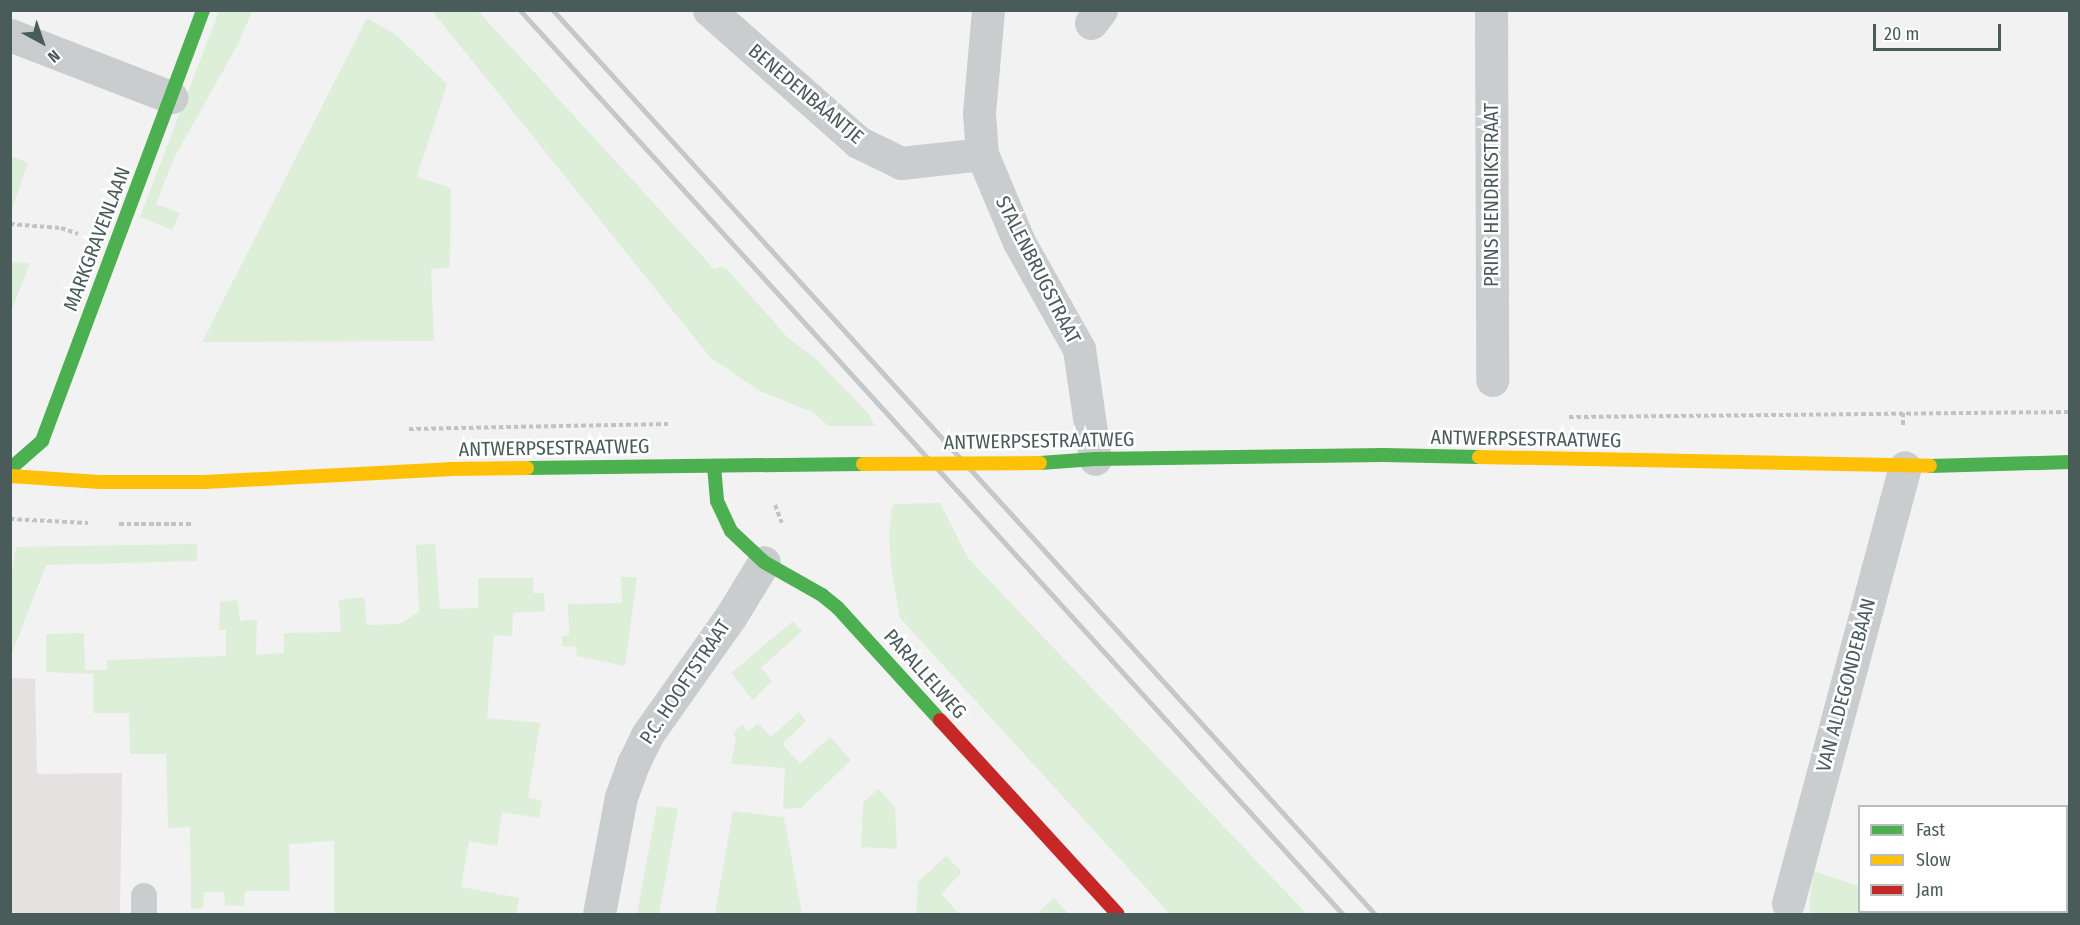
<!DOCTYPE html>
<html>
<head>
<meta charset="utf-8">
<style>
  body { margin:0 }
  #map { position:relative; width:2080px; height:925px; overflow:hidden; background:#f2f2f2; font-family:"Fira Sans Condensed",sans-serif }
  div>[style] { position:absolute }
  .commercial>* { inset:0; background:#e5e1e0 }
  .green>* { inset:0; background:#ddeed9 }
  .path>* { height:4px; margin-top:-2px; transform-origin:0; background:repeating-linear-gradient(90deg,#bcc6bd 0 4.5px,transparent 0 7.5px) }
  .lane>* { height:26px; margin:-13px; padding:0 13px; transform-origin:13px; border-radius:13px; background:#c9cdcd }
  .street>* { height:33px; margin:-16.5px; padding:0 16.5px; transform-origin:16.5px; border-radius:16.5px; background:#c9cdcd }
  .fast>* { height:14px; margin:-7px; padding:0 7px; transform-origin:7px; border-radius:7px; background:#4caf50 }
  .slow>* { height:14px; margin:-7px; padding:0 7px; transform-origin:7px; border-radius:7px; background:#ffc107 }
  .jam>* { height:14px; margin:-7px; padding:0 7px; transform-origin:7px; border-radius:7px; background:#c62828 }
  .rail>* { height:4.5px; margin:-2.25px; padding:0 2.25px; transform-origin:2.25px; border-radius:2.25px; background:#c5c8c8 }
  .slow-bridge>* { height:14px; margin:-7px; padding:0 7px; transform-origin:7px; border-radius:7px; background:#ffc107 }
  span { translate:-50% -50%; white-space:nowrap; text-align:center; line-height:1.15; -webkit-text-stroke:5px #fff; paint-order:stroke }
  .street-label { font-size:20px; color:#4a5c5a }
  .frame { position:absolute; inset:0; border:12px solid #4a5c5a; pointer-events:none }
  .legend { position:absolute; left:1858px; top:805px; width:210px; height:108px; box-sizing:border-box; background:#fff; border:2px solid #b7bebd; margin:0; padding:8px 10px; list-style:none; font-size:18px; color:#4a5c5a }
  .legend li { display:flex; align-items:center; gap:12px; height:30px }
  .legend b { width:30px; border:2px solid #b7bebd }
  .north { position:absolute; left:12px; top:12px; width:60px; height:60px; -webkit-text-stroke:4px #fff; paint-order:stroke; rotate:140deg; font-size:16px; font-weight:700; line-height:24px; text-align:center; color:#4a5c5a }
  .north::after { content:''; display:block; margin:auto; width:21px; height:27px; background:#4a5c5a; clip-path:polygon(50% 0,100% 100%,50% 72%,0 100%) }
  .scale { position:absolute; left:1873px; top:24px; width:128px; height:27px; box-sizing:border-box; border:3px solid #4a5c5a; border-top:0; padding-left:8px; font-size:18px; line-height:21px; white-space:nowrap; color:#4a5c5a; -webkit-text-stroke:4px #fff; paint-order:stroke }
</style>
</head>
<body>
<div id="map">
  <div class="commercial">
    <i style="clip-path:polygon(11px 678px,35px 679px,37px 774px,122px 773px,120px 914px,11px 914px)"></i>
  </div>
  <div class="green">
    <i style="clip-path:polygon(219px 11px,252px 11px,238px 44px,174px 158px,156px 204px,180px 213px,172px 230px,140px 217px)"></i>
    <i style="clip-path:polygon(432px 11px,478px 11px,714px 269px,721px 266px,728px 270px,787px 337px,815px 358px,867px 412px,875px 426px,829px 426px,812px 412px,758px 390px,711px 358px)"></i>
    <i style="clip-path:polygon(367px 18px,395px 34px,447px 84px,417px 177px,451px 188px,450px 267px,431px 269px,434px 341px,202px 342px)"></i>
    <i style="clip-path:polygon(11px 156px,28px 163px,11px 211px)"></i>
    <i style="clip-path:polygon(10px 262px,30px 263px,11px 312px,10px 312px)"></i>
    <i style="clip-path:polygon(940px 503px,968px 558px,1307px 914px,1170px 914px,900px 618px,892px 573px,889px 536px,892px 507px,895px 504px)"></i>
    <i style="clip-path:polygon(197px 544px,197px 561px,46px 565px,11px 656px,11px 576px,16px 547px)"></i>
    <i style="clip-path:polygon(435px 544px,440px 609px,478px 608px,478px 578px,533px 578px,533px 593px,544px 593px,545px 611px,513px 613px,512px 636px,494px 635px,487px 718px,540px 723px,528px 798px,542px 800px,539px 818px,502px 812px,497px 846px,469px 841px,461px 887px,519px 898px,516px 914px,334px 914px,334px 841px,289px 844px,290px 891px,245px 891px,244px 906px,225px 905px,224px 892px,204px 892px,203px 908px,191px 909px,190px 827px,168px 828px,166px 754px,130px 754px,129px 713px,93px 713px,93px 674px,46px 672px,46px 634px,84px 633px,85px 670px,107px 670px,107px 660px,226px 656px,226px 630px,219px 630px,220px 602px,237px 600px,240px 621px,257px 620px,256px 655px,284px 653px,284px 633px,341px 632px,339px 600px,364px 597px,367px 625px,399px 624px,419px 612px,416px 545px)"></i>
    <i style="clip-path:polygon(621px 577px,637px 577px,625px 666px,576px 656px,577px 647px,562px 646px,562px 636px,569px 635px,568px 604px,622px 603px)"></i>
    <i style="clip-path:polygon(793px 621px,802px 631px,761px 668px,772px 681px,753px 700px,731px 673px)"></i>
    <i style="clip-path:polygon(799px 712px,806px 721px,782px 744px,800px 764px,830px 737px,851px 760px,801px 808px,783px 809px,785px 768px,731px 764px,736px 738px,733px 734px,742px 724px,748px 732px,758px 723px,771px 737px)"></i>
    <i style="clip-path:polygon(878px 789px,895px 807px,897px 849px,861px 847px,863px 803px)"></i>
    <i style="clip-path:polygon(657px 806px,678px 809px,659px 914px,637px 914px)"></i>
    <i style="clip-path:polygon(733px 811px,784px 817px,802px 914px,715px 914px)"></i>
    <i style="clip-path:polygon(946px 856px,962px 872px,941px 894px,959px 914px,916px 914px,918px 882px)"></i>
    <i style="clip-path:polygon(1814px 871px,1859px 886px,1860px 912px,1904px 912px,1903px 914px,1811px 914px,1809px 905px)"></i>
    <i style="clip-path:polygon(1054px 898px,1069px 914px,1036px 914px)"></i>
  </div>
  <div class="path">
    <i style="left:10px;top:224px;width:51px;rotate:4.5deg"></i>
    <i style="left:61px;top:228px;width:18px;rotate:19deg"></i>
    <i style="left:1903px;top:413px;width:14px;rotate:90deg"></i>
    <i style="left:1569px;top:417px;width:501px;rotate:-0.57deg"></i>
    <i style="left:409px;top:429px;width:260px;rotate:-1.1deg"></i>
    <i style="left:775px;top:505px;width:19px;rotate:69deg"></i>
    <i style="left:10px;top:519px;width:78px;rotate:2.9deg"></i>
    <i style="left:119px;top:524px;width:74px"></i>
  </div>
  <div class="lane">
    <i style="left:144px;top:914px;width:18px;rotate:-90deg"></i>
  </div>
  <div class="street">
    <i style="left:709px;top:10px;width:199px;rotate:41.5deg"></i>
    <i style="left:858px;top:142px;width:48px;rotate:26deg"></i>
    <i style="left:901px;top:163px;width:81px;rotate:-6.3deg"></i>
    <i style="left:988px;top:10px;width:103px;rotate:95deg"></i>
    <i style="left:979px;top:113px;width:41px;rotate:85.8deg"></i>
    <i style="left:982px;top:154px;width:95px;rotate:67.2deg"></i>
    <i style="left:1019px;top:242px;width:123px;rotate:60.7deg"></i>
    <i style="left:1079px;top:349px;width:111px;rotate:81.7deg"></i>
    <i style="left:1491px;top:10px;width:370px;rotate:89.8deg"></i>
    <i style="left:1091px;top:23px;width:16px;rotate:-52deg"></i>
    <i style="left:10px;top:35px;width:173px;rotate:21.1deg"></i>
    <i style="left:1788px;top:903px;width:451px;rotate:-75deg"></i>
    <i style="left:599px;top:914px;width:119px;rotate:-79.4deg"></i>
    <i style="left:621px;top:797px;width:37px;rotate:-70deg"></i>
    <i style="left:634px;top:762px;width:30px;rotate:-64deg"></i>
    <i style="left:647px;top:735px;width:146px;rotate:-54.8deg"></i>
    <i style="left:731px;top:616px;width:63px;rotate:-58.6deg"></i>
  </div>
  <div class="fast">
    <i style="left:1040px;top:463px;width:55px;rotate:-4.2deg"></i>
    <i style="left:1095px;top:459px;width:289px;rotate:-0.8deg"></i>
    <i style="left:1384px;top:455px;width:95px;rotate:1.2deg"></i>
    <i style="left:714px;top:466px;width:35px;rotate:85deg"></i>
    <i style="left:717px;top:501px;width:33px;rotate:65deg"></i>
    <i style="left:731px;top:531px;width:45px;rotate:43.2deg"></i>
    <i style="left:764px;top:562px;width:67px;rotate:29.6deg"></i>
    <i style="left:822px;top:595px;width:19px;rotate:39deg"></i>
    <i style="left:837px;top:607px;width:153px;rotate:47.7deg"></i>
    <i style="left:1930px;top:466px;width:140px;rotate:-1.6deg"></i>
    <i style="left:527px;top:468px;width:336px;rotate:-0.7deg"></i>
    <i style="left:10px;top:469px;width:43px;rotate:-41.2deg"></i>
    <i style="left:42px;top:441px;width:460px;rotate:-69.5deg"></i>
  </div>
  <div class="slow">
    <i style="left:1479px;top:457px;width:451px;rotate:1.1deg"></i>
    <i style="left:10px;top:476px;width:90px;rotate:3.8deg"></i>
    <i style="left:100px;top:482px;width:105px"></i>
    <i style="left:205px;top:482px;width:244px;rotate:-3deg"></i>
    <i style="left:449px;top:469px;width:78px;rotate:-0.7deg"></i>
  </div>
  <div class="jam">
    <i style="left:940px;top:720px;width:263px;rotate:47.5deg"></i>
  </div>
  <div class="rail">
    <i style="left:520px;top:10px;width:1223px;rotate:47.69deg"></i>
    <i style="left:553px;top:10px;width:1222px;rotate:47.72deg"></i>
  </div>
  <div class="slow-bridge">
    <i style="left:863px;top:464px;width:177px;rotate:-0.3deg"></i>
  </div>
  <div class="street-label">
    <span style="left:806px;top:94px;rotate:40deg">BENEDENBAANTJE</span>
    <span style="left:1491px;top:195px;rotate:-90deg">PRINS HENDRIKSTRAAT</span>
    <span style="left:97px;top:239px;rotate:-69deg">MARKGRAVENLAAN</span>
    <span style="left:1038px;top:270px;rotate:63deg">STALENBRUGSTRAAT</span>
    <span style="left:1526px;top:439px;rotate:1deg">ANTWERPSESTRAATWEG</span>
    <span style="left:1039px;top:441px;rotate:-1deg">ANTWERPSESTRAATWEG</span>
    <span style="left:554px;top:448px;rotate:-1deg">ANTWERPSESTRAATWEG</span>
    <span style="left:925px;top:674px;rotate:48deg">PARALLELWEG</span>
    <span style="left:685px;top:682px;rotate:-56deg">P.C. HOOFTSTRAAT</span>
    <span style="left:1846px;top:685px;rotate:-75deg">VAN ALDEGONDEBAAN</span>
  </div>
  <div class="frame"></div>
  <ul class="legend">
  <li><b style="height:8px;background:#4caf50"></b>Fast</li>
  <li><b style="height:8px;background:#ffc107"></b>Slow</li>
  <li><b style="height:8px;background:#c62828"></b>Jam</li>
  </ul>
  <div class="north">N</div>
  <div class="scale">20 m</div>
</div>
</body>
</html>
